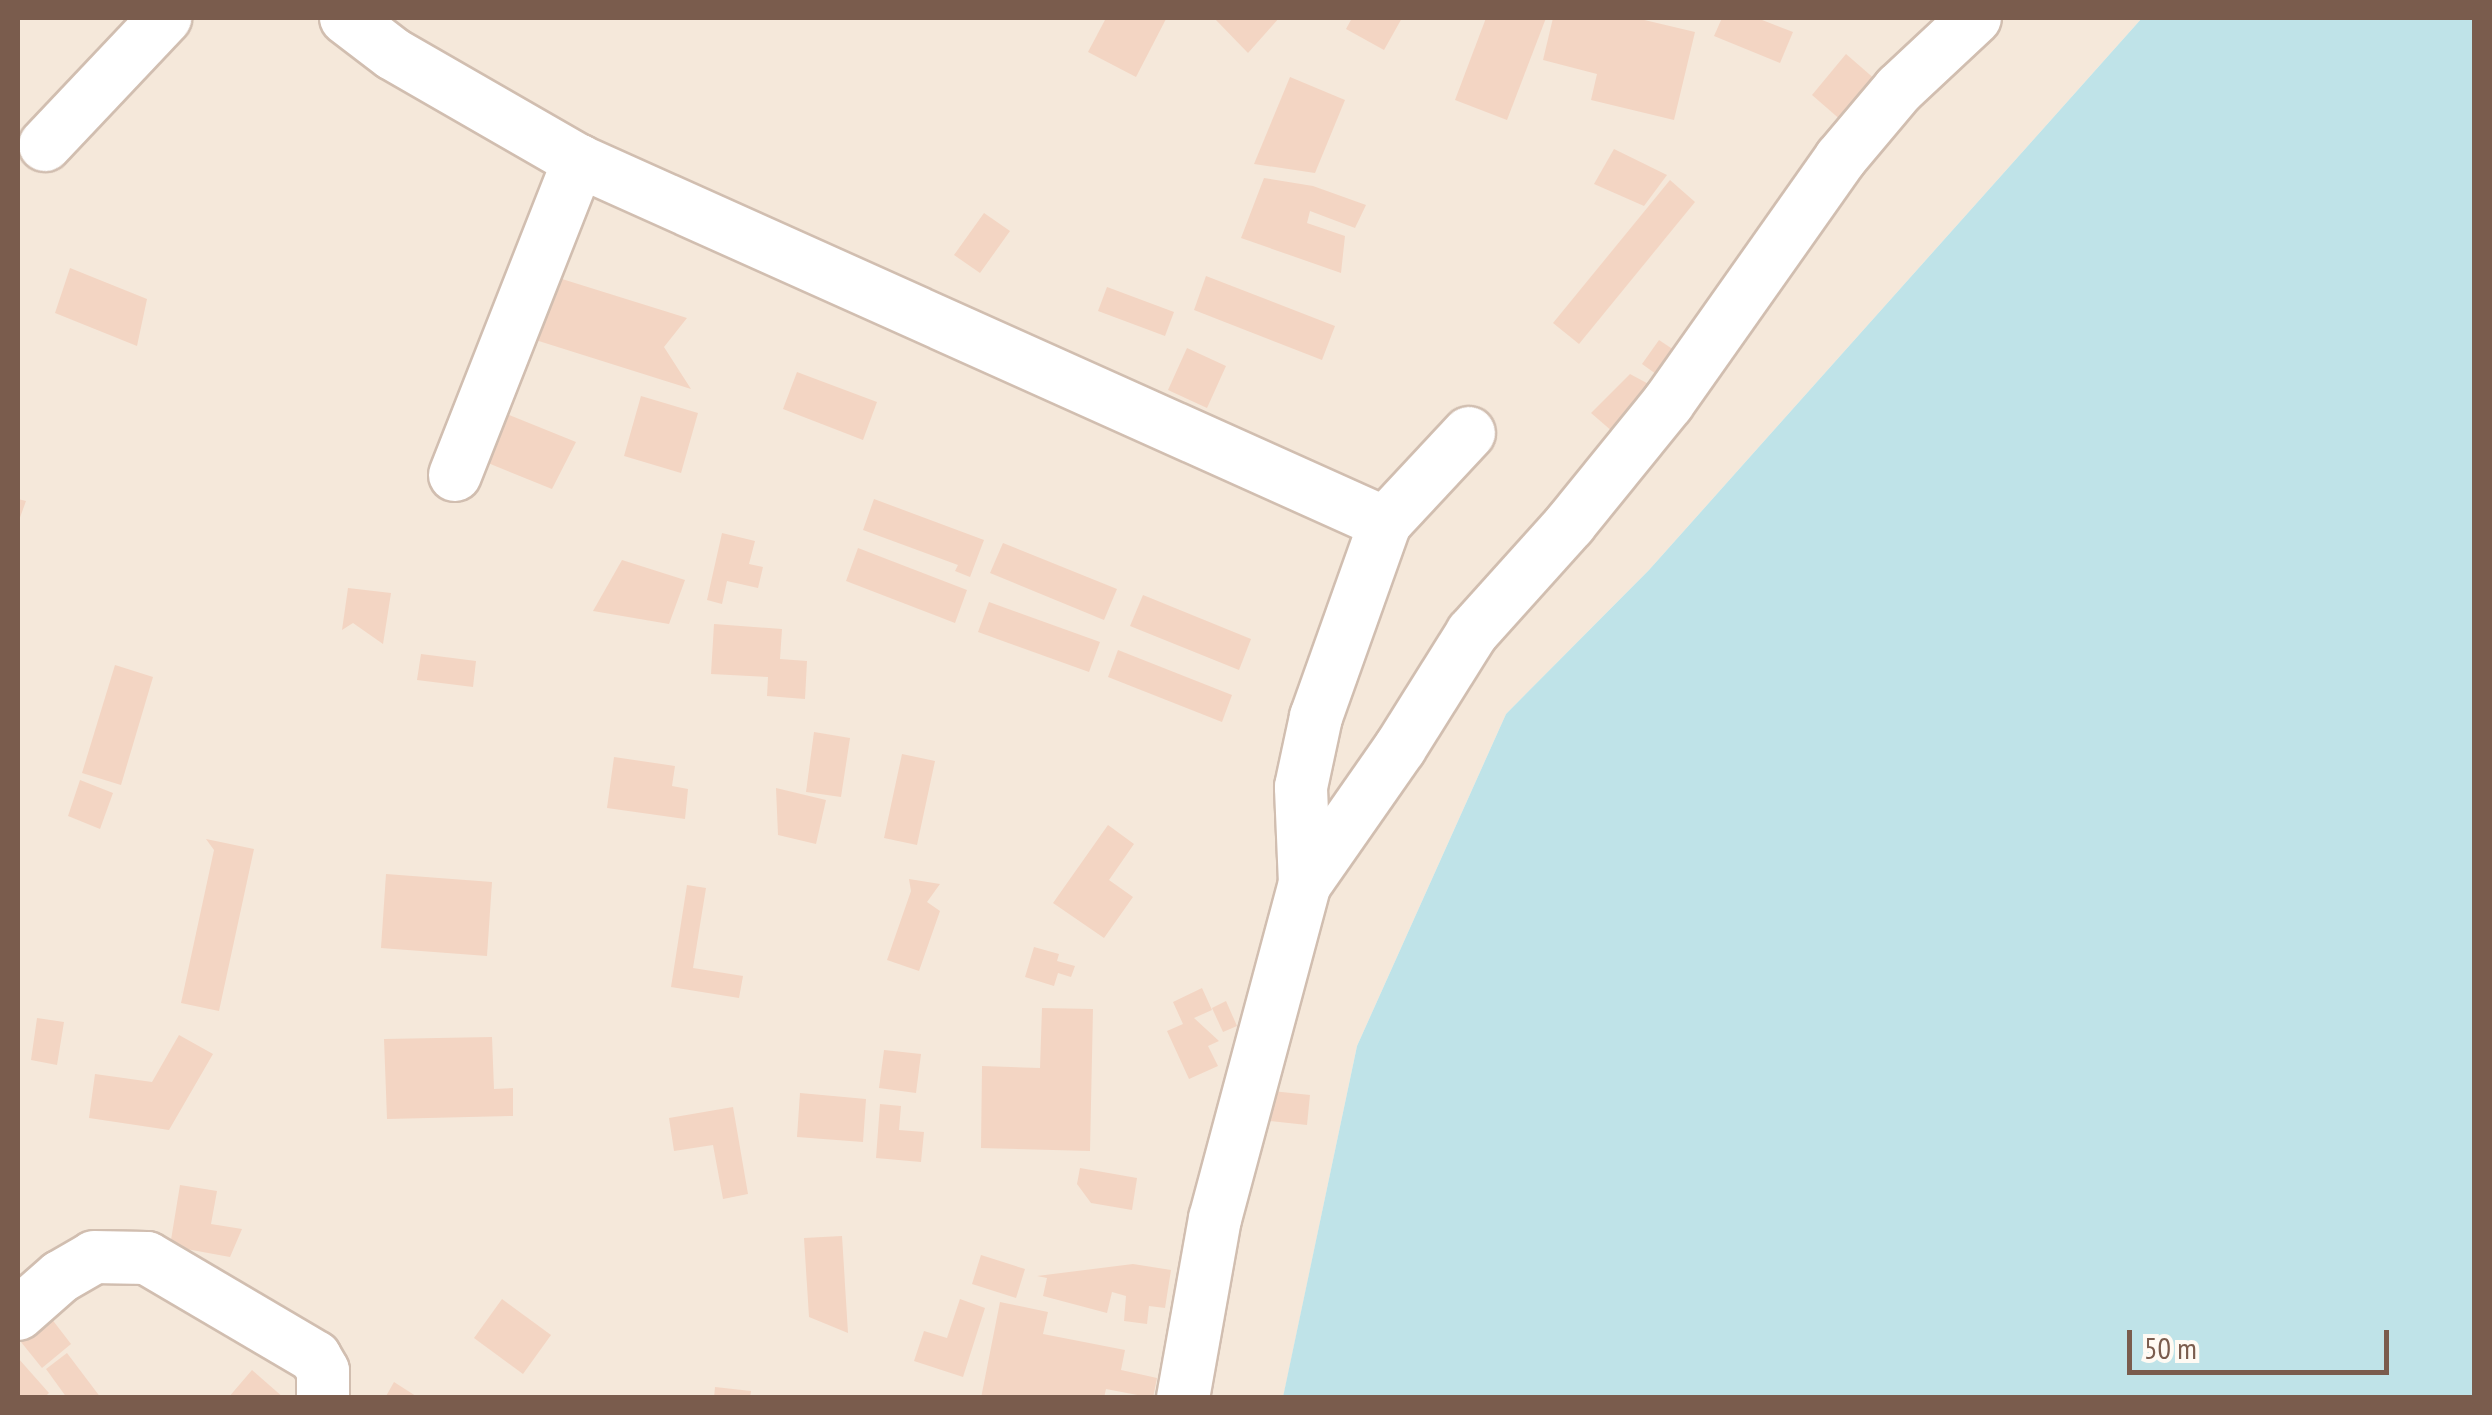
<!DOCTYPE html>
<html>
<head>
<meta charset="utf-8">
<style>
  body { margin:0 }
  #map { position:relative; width:2492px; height:1415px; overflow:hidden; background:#fdf6ec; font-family:"PT Sans Narrow",sans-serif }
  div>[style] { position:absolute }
  .residential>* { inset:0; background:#f5e8da }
  .water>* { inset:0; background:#bfe3e8 }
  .building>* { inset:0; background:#f3d5c3 }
  .roads { filter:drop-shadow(2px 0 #d1beb0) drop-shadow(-2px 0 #d1beb0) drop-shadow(0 2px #d1beb0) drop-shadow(0 -2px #d1beb0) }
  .minor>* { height:52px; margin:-26px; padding:0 26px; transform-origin:26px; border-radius:26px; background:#fff }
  span { translate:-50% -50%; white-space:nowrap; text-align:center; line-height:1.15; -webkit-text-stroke:10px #fffaf3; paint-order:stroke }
  .frame { position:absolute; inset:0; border:20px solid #7a5c4d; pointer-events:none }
  .scale { position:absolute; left:2127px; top:1330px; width:262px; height:45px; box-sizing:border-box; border:5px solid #7a5c4d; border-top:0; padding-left:12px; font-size:30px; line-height:35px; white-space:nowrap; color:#7a5c4d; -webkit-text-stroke:8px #fffaf3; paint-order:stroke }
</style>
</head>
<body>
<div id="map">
  <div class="residential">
    <i style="clip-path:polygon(18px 18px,2142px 18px,1649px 570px,1506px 714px,1357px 1046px,1283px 1398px,18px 1397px)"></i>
  </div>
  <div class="water">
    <i style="clip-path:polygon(2142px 18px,2474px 18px,2474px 1397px,1283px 1397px,1357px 1046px,1506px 714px,1649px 570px)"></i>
  </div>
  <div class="building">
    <i style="clip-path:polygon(1106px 18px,1166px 19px,1136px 77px,1088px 52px)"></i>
    <i style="clip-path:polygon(1214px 18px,1279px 18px,1248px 53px)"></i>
    <i style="clip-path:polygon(1352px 18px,1402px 18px,1384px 50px,1346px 29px)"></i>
    <i style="clip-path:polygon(1486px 18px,1546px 18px,1507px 120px,1455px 100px)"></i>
    <i style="clip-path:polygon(1553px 18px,1636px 18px,1695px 32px,1674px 120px,1591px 100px,1597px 74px,1543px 60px)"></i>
    <i style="clip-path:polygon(1722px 18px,1757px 18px,1793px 32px,1780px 63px,1714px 36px)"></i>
    <i style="clip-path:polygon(1846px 54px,1884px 87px,1850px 128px,1812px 95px)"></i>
    <i style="clip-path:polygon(1290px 77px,1345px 100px,1315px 173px,1254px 164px)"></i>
    <i style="clip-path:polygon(1614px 149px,1667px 175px,1644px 206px,1594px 184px)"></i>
    <i style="clip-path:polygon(1264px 178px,1313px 186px,1366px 205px,1355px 228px,1310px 211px,1307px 223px,1345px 236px,1341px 273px,1241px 238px)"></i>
    <i style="clip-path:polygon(1670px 180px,1695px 202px,1579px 344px,1553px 323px)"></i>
    <i style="clip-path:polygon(984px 213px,1010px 231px,980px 273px,954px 255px)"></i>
    <i style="clip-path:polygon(70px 268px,147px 299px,137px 346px,55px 313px)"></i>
    <i style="clip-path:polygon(546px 274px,687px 318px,664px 347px,691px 389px,526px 337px)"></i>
    <i style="clip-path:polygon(1206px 276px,1335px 326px,1322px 360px,1194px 310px)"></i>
    <i style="clip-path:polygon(1107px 287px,1174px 312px,1165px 336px,1098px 311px)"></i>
    <i style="clip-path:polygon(1659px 340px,1680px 354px,1663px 379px,1642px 364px)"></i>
    <i style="clip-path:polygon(1187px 348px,1226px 366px,1207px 408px,1168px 390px)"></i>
    <i style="clip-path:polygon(797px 372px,877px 402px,863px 440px,783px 409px)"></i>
    <i style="clip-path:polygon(1630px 374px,1656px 388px,1613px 432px,1591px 413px)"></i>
    <i style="clip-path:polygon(641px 396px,698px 413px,681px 473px,624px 456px)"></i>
    <i style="clip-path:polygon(507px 414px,576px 442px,552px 489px,488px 463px)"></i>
    <i style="clip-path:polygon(18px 499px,26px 501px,18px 523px)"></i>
    <i style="clip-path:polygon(874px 499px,984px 540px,970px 577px,955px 571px,958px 565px,863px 530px)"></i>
    <i style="clip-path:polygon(722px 533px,755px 541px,749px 564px,763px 567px,758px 588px,727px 581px,722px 604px,707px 600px)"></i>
    <i style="clip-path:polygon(1003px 543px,1117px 589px,1104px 620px,990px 573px)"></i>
    <i style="clip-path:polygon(858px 548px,967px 590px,955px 623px,846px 581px)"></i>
    <i style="clip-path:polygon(622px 560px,685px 580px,669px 624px,593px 611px)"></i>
    <i style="clip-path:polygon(348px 588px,391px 593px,383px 644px,353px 623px,342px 630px)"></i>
    <i style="clip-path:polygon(1143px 595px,1251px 639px,1239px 670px,1130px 626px)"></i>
    <i style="clip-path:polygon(989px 602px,1100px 642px,1089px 672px,978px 632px)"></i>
    <i style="clip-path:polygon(714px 624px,782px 629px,780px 659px,807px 661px,805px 699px,767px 696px,768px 677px,711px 674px)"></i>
    <i style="clip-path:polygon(1118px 650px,1232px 695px,1222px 722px,1108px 677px)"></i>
    <i style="clip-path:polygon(421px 654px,476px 661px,473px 687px,417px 680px)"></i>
    <i style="clip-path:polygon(115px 665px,153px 677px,121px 785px,82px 773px)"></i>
    <i style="clip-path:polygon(814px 732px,850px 738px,841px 797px,806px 792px)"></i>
    <i style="clip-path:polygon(902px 754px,935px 761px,917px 845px,884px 838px)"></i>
    <i style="clip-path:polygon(614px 757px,675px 766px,672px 786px,688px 789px,685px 819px,607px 808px)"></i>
    <i style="clip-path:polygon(80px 780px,113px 793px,100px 829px,68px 816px)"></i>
    <i style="clip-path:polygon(776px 788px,826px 800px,816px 844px,778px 835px)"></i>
    <i style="clip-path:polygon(1108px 825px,1134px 844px,1109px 880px,1133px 897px,1104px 938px,1053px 903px)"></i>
    <i style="clip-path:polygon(206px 839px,254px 849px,219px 1011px,181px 1003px,214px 850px)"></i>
    <i style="clip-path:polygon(386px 874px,492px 882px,487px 956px,381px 948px)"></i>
    <i style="clip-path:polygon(909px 879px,940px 884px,927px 902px,940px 911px,919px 971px,887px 960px,911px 891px)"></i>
    <i style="clip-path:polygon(687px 885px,706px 888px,693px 968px,743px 976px,739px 998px,671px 987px)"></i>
    <i style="clip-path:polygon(1034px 947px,1059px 954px,1057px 961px,1075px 966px,1071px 977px,1058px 973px,1054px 986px,1025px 977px)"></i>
    <i style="clip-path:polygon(1202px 988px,1212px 1010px,1194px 1018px,1219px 1041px,1208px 1046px,1218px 1066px,1189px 1079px,1167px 1031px,1183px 1024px,1173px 1002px)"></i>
    <i style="clip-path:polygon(1226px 1001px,1237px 1026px,1223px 1032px,1212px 1008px)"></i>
    <i style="clip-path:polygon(1042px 1008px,1093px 1009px,1090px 1151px,981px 1148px,982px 1066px,1040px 1068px)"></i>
    <i style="clip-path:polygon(37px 1018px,64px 1022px,57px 1065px,31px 1060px)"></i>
    <i style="clip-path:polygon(179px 1035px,213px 1054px,169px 1130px,89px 1118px,95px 1074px,152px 1082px)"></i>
    <i style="clip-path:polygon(492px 1037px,494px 1089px,513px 1088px,513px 1116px,387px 1119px,384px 1039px)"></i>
    <i style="clip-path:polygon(884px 1050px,921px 1054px,916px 1093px,879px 1088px)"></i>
    <i style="clip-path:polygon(1272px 1091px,1310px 1095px,1307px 1125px,1269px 1121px)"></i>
    <i style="clip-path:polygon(800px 1093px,866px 1099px,863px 1142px,797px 1137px)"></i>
    <i style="clip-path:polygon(880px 1104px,901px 1106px,899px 1130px,924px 1132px,921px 1162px,876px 1158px)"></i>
    <i style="clip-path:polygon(733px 1107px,748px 1194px,723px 1199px,713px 1145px,674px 1151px,669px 1118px)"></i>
    <i style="clip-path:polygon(1080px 1168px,1137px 1178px,1132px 1210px,1091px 1203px,1077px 1184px)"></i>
    <i style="clip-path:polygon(180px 1185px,217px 1191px,211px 1224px,242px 1229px,230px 1257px,170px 1246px)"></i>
    <i style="clip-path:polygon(842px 1236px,848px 1333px,809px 1317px,804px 1238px)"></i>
    <i style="clip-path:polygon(981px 1255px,1025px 1269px,1016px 1298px,972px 1284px)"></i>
    <i style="clip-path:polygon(1133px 1264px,1171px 1270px,1165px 1308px,1149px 1306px,1147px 1324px,1124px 1321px,1126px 1296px,1112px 1292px,1107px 1313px,1043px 1296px,1047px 1278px,1037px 1276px)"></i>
    <i style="clip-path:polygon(502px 1299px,551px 1335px,523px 1374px,474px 1338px)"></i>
    <i style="clip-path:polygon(960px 1299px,985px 1308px,963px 1377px,914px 1361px,924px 1331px,947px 1338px)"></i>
    <i style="clip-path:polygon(1000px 1302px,1048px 1312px,1043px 1334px,1125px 1350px,1121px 1370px,1157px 1378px,1153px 1398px,1106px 1389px,1104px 1398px,981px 1398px)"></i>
    <i style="clip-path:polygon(51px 1318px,71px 1344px,42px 1368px,21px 1342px)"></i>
    <i style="clip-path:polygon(67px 1353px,101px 1398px,67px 1398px,46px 1369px)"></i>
    <i style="clip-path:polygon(18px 1358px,49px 1393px,44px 1398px,18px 1398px)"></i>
    <i style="clip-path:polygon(252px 1370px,284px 1398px,228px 1398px)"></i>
    <i style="clip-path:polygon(394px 1382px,419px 1398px,385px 1398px)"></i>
    <i style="clip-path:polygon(715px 1387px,751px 1391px,750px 1398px,714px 1398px)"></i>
  </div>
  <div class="roads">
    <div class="minor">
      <i style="left:346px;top:18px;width:59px;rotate:37.5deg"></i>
      <i style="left:393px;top:54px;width:215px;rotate:29.9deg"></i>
      <i style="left:579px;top:161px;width:884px;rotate:24.19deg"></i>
      <i style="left:45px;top:145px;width:175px;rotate:-46.6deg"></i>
      <i style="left:455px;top:475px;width:338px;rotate:-68.5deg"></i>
      <i style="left:1305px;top:884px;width:166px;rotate:-55.1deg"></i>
      <i style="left:1400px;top:748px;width:136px;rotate:-57.9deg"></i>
      <i style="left:1472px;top:633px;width:147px;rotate:-48deg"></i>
      <i style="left:1570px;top:524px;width:156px;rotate:-51deg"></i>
      <i style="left:1668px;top:403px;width:299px;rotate:-54.8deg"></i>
      <i style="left:1840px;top:159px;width:92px;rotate:-49.9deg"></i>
      <i style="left:1899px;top:89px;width:104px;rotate:-43.1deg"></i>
      <i style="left:18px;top:1314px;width:56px;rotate:-41.4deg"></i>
      <i style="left:60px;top:1277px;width:39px;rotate:-30deg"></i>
      <i style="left:94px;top:1257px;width:53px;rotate:1.1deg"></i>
      <i style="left:147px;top:1258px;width:195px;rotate:30.5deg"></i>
      <i style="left:315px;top:1357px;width:16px;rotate:60deg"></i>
      <i style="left:323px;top:1371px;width:27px;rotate:90deg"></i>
      <i style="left:1183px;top:1398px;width:182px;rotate:-79.9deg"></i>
      <i style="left:1215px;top:1219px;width:347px;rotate:-75deg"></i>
      <i style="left:1305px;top:884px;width:97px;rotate:-92.4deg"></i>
      <i style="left:1301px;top:787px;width:72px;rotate:-77.9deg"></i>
      <i style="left:1316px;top:717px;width:206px;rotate:-70.4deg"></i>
      <i style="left:1385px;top:523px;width:123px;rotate:-47deg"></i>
    </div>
  </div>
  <div class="frame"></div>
  <div class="scale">50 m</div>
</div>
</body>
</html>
